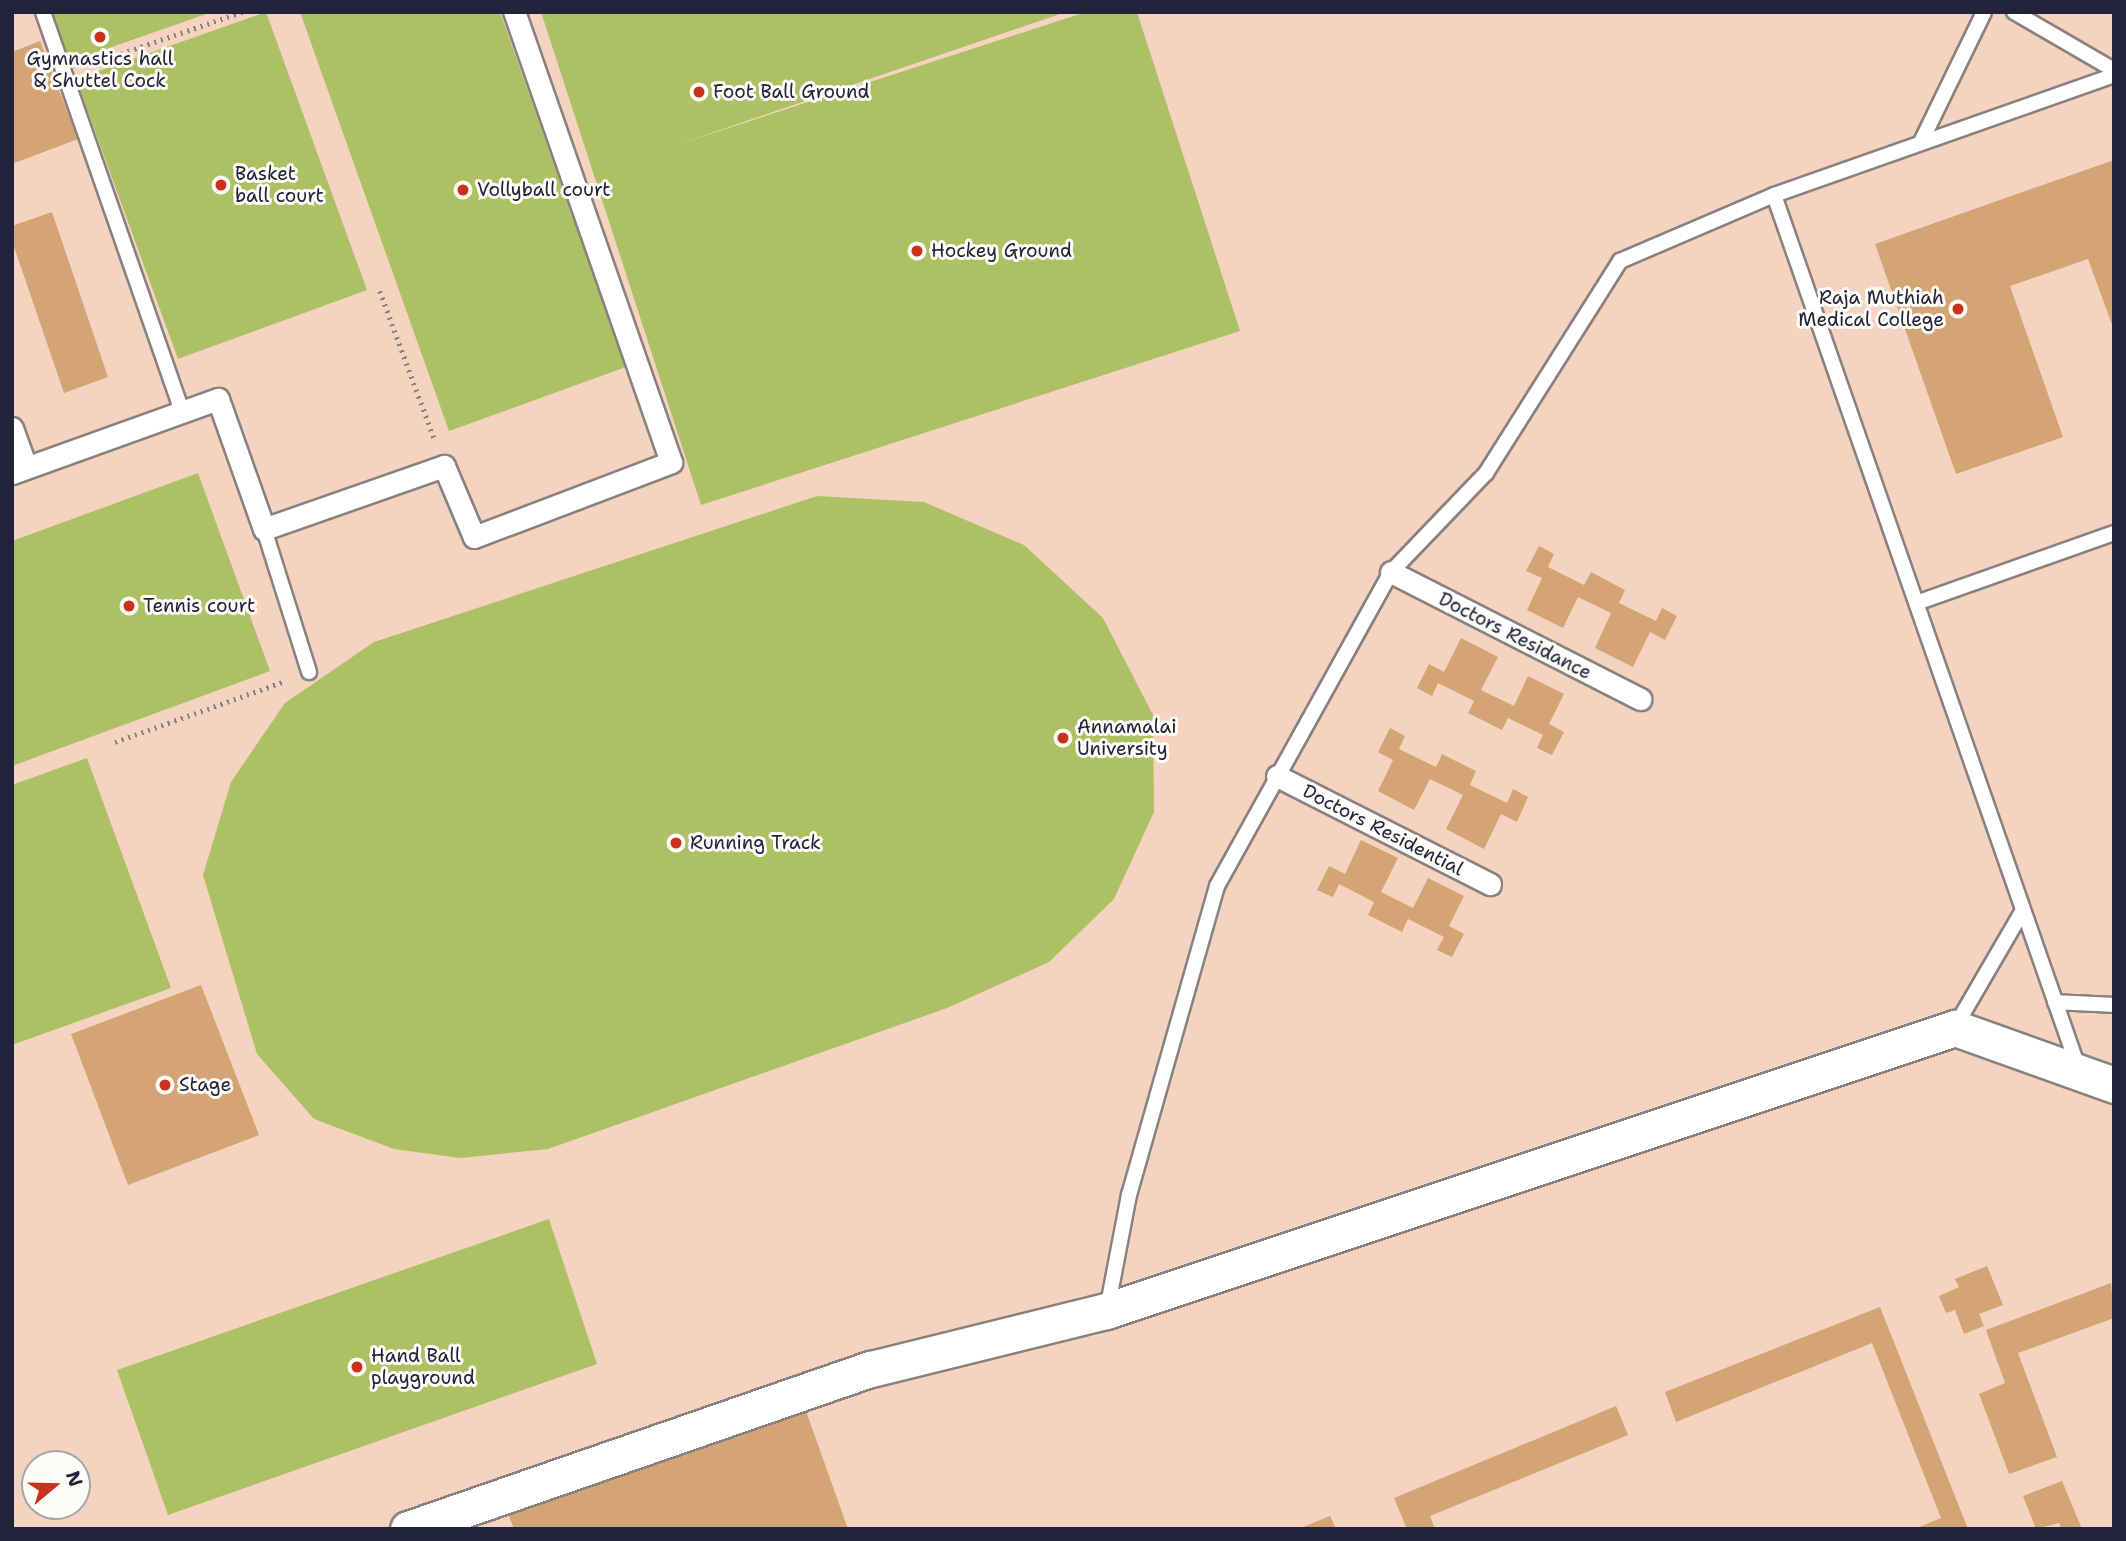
<!DOCTYPE html>
<html>
<head>
<meta charset="utf-8">
<style>
  body { margin:0 }
  #map { position:relative; width:2126px; height:1541px; overflow:hidden; background:#f1e0c1; font-family:"Shantell Sans",sans-serif }
  div>[style] { position:absolute }
  .built>* { inset:0; background:#f5d3c1 }
  .green>* { inset:0; background:#aec064 }
  .building>* { inset:0; background:#d4a474 }
  .path>* { height:4.5px; margin-top:-2.25px; transform-origin:0; background:repeating-linear-gradient(90deg,#8a817e 0 2px,transparent 0 7px) }
  .roads { filter:drop-shadow(2px 0 #8a817e) drop-shadow(-2px 0 #8a817e) drop-shadow(0 2px #8a817e) drop-shadow(0 -2px #8a817e) }
  .service>* { height:14px; margin:-7px; padding:0 7px; transform-origin:7px; border-radius:7px; background:#fff }
  .pedestrian>* { height:21px; margin:-10.5px; padding:0 10.5px; transform-origin:10.5px; border-radius:10.5px; background:#fff }
  .tertiary>* { height:35px; margin:-17.5px; padding:0 17.5px; transform-origin:17.5px; border-radius:17.5px; background:#fff }
  .dots>* { width:19px; height:19px; translate:-50% -50%; box-sizing:border-box; border:4px solid #fdfcf7; border-radius:50% }
  span { translate:-50% -50%; white-space:nowrap; text-align:center; line-height:1.15; -webkit-text-stroke:6px #fdfcf7; paint-order:stroke }
  .poi-label { font-size:19px; color:#22223b }
  .left { translate:0 -50%; text-align:left }
  .right { translate:-100% -50%; text-align:right }
  .street-label { font-size:19px; color:#22223b }
  .frame { position:absolute; inset:0; border:14px solid #22223b; pointer-events:none }
  .north { position:absolute; left:21px; top:1450px; width:70px; height:70px; box-sizing:border-box; background:#fdfcf7; border:2px solid #a5a5ac; border-radius:50%; rotate:71deg; font-size:19px; font-weight:700; line-height:28px; text-align:center; color:#22223b }
  .north::after { content:''; display:block; margin:auto; width:24px; height:32px; background:#c8321e; clip-path:polygon(50% 0,100% 100%,50% 72%,0 100%) }
</style>
</head>
<body>
<div id="map">
  <div class="built">
    <i style="clip-path:polygon(evenodd,12px 12px,2114px 12px,2114px 1529px,12px 1529px,12px 12px,35px 1464px,77px 1464px,77px 1506px,35px 1506px,35px 1464px)"></i>
  </div>
  <div class="green">
    <i style="clip-path:polygon(52px 12px,212px 12px,69px 62px)"></i>
    <i style="clip-path:polygon(266px 12px,367px 290px,178px 359px,76px 79px)"></i>
    <i style="clip-path:polygon(300px 12px,500px 12px,626px 367px,449px 431px)"></i>
    <i style="clip-path:polygon(541px 12px,1066px 12px,676px 145px,1086px 12px,1137px 12px,1240px 331px,701px 505px)"></i>
    <i style="clip-path:polygon(198px 473px,270px 671px,12px 766px,12px 541px)"></i>
    <i style="clip-path:polygon(817px 496px,924px 502px,1024px 545px,1103px 618px,1153px 715px,1154px 812px,1114px 899px,1049px 962px,947px 1008px,548px 1149px,460px 1158px,394px 1149px,314px 1119px,257px 1054px,203px 875px,231px 782px,285px 703px,374px 642px)"></i>
    <i style="clip-path:polygon(87px 758px,171px 988px,12px 1045px,12px 785px)"></i>
    <i style="clip-path:polygon(549px 1219px,597px 1364px,168px 1515px,117px 1370px)"></i>
  </div>
  <div class="building">
    <i style="clip-path:polygon(40px 41px,78px 139px,12px 164px,12px 52px)"></i>
    <i style="clip-path:polygon(2114px 160px,2114px 330px,2088px 259px,2010px 286px,2063px 437px,1956px 474px,1875px 244px)"></i>
    <i style="clip-path:polygon(52px 212px,108px 377px,64px 393px,12px 241px,12px 226px)"></i>
    <i style="clip-path:polygon(1539px 546px,1554px 554px,1548px 567px,1584px 585px,1591px 572px,1625px 590px,1619px 603px,1656px 621px,1662px 608px,1677px 616px,1665px 640px,1650px 632px,1633px 667px,1595px 648px,1611px 613px,1578px 597px,1563px 628px,1527px 610px,1542px 578px,1526px 571px)"></i>
    <i style="clip-path:polygon(1461px 638px,1498px 657px,1481px 690px,1514px 706px,1528px 676px,1564px 694px,1549px 724px,1564px 732px,1552px 755px,1537px 748px,1543px 735px,1508px 718px,1502px 730px,1468px 713px,1474px 701px,1438px 683px,1432px 696px,1417px 688px,1429px 664px,1444px 672px)"></i>
    <i style="clip-path:polygon(1390px 728px,1405px 736px,1399px 749px,1436px 767px,1442px 754px,1476px 771px,1470px 785px,1507px 803px,1513px 789px,1528px 797px,1517px 822px,1501px 814px,1484px 849px,1446px 829px,1463px 795px,1430px 779px,1414px 810px,1378px 791px,1393px 760px,1378px 752px)"></i>
    <i style="clip-path:polygon(1361px 840px,1398px 858px,1381px 892px,1413px 908px,1428px 878px,1464px 896px,1449px 926px,1464px 934px,1452px 957px,1437px 950px,1444px 937px,1408px 919px,1402px 932px,1368px 915px,1374px 902px,1339px 884px,1333px 897px,1317px 890px,1329px 866px,1345px 874px)"></i>
    <i style="clip-path:polygon(201px 985px,259px 1135px,128px 1185px,71px 1034px)"></i>
    <i style="clip-path:polygon(1987px 1266px,2003px 1305px,1979px 1314px,1984px 1326px,1964px 1334px,1955px 1310px,1946px 1313px,1939px 1296px,1959px 1287px,1955px 1279px)"></i>
    <i style="clip-path:polygon(2111px 1283px,2114px 1318px,2018px 1353px,2057px 1457px,2009px 1474px,1979px 1394px,2005px 1383px,1986px 1330px)"></i>
    <i style="clip-path:polygon(1880px 1307px,1968px 1529px,1914px 1529px,1941px 1518px,1872px 1343px,1676px 1422px,1665px 1392px)"></i>
    <i style="clip-path:polygon(801px 1397px,848px 1529px,514px 1529px,506px 1508px)"></i>
    <i style="clip-path:polygon(1616px 1406px,1628px 1435px,1430px 1516px,1435px 1529px,1407px 1529px,1394px 1498px)"></i>
    <i style="clip-path:polygon(2062px 1481px,2082px 1529px,2061px 1529px,2059px 1523px,2036px 1529px,2023px 1496px)"></i>
    <i style="clip-path:polygon(1330px 1516px,1336px 1529px,1298px 1529px)"></i>
  </div>
  <div class="path">
    <i style="left:88px;top:65px;width:163px;rotate:-19deg"></i>
    <i style="left:380px;top:291px;width:157px;rotate:69.8deg"></i>
    <i style="left:115px;top:742px;width:181px;rotate:-19.7deg"></i>
  </div>
  <div class="roads">
    <div class="service">
      <i style="left:43px;top:12px;width:423px;rotate:70.8deg"></i>
      <i style="left:2014px;top:12px;width:116px;rotate:30.1deg"></i>
      <i style="left:1921px;top:142px;width:144px;rotate:-64.1deg"></i>
      <i style="left:264px;top:529px;width:150px;rotate:72.5deg"></i>
      <i style="left:1919px;top:602px;width:207px;rotate:-19.5deg"></i>
      <i style="left:2055px;top:1002px;width:59px;rotate:2.9deg"></i>
      <i style="left:1955px;top:1027px;width:133px;rotate:-59.8deg"></i>
      <i style="left:2078px;top:1067px;width:923px;rotate:-109.22deg"></i>
      <i style="left:1774px;top:195px;width:361px;rotate:-19.4deg"></i>
      <i style="left:1107px;top:1310px;width:117px;rotate:-79.2deg"></i>
      <i style="left:1129px;top:1195px;width:321px;rotate:-74.1deg"></i>
      <i style="left:1217px;top:886px;width:359px;rotate:-61deg"></i>
      <i style="left:1391px;top:572px;width:137px;rotate:-46.2deg"></i>
      <i style="left:1486px;top:473px;width:251px;rotate:-57.7deg"></i>
      <i style="left:1620px;top:261px;width:168px;rotate:-23.2deg"></i>
    </div>
    <div class="pedestrian">
      <i style="left:12px;top:428px;width:41px;rotate:70.3deg"></i>
      <i style="left:12px;top:473px;width:219px;rotate:-19.8deg"></i>
      <i style="left:218px;top:399px;width:138px;rotate:70.5deg"></i>
      <i style="left:264px;top:529px;width:191px;rotate:-19.3deg"></i>
      <i style="left:444px;top:466px;width:77px;rotate:67.1deg"></i>
      <i style="left:474px;top:537px;width:211px;rotate:-20.8deg"></i>
      <i style="left:671px;top:462px;width:477px;rotate:-109.2deg"></i>
      <i style="left:1391px;top:572px;width:280px;rotate:27deg"></i>
      <i style="left:1277px;top:776px;width:239px;rotate:26.9deg"></i>
    </div>
    <div class="tertiary">
      <i style="left:408px;top:1529px;width:490px;rotate:-19.1deg"></i>
      <i style="left:871px;top:1369px;width:242px;rotate:-13.9deg"></i>
      <i style="left:1106px;top:1311px;width:895px;rotate:-18.43deg"></i>
      <i style="left:1955px;top:1028px;width:169px;rotate:19.7deg"></i>
    </div>
  </div>
  <div class="dots">
    <i style="left:100px;top:37px;background:#c8321e"></i>
    <i style="left:699px;top:92px;background:#c8321e"></i>
    <i style="left:221px;top:185px;background:#c8321e"></i>
    <i style="left:463px;top:190px;background:#c8321e"></i>
    <i style="left:917px;top:251px;background:#c8321e"></i>
    <i style="left:1958px;top:309px;background:#c8321e"></i>
    <i style="left:129px;top:606px;background:#c8321e"></i>
    <i style="left:1063px;top:738px;background:#c8321e"></i>
    <i style="left:676px;top:843px;background:#c8321e"></i>
    <i style="left:165px;top:1085px;background:#c8321e"></i>
    <i style="left:357px;top:1367px;background:#c8321e"></i>
  </div>
  <div class="poi-label">
    <span style="left:100px;top:70px">Gymnastics hall<br>&amp; Shuttel Cock</span>
    <span class="left" style="left:713px;top:92px">Foot Ball Ground</span>
    <span class="left" style="left:235px;top:185px">Basket<br>ball court</span>
    <span class="left" style="left:477px;top:190px">Vollyball court</span>
    <span class="left" style="left:931px;top:251px">Hockey Ground</span>
    <span class="right" style="left:1944px;top:309px">Raja Muthiah<br>Medical College</span>
    <span class="left" style="left:143px;top:606px">Tennis court</span>
    <span class="left" style="left:1077px;top:738px">Annamalai<br>University</span>
    <span class="left" style="left:690px;top:843px">Running Track</span>
    <span class="left" style="left:179px;top:1085px">Stage</span>
    <span class="left" style="left:371px;top:1367px">Hand Ball<br>playground</span>
  </div>
  <div class="street-label">
    <span style="left:1515px;top:636px;rotate:27deg">Doctors Residance</span>
    <span style="left:1383px;top:830px;rotate:27deg">Doctors Residential</span>
  </div>
  <div class="frame"></div>
  <div class="north">N</div>
</div>
</body>
</html>
